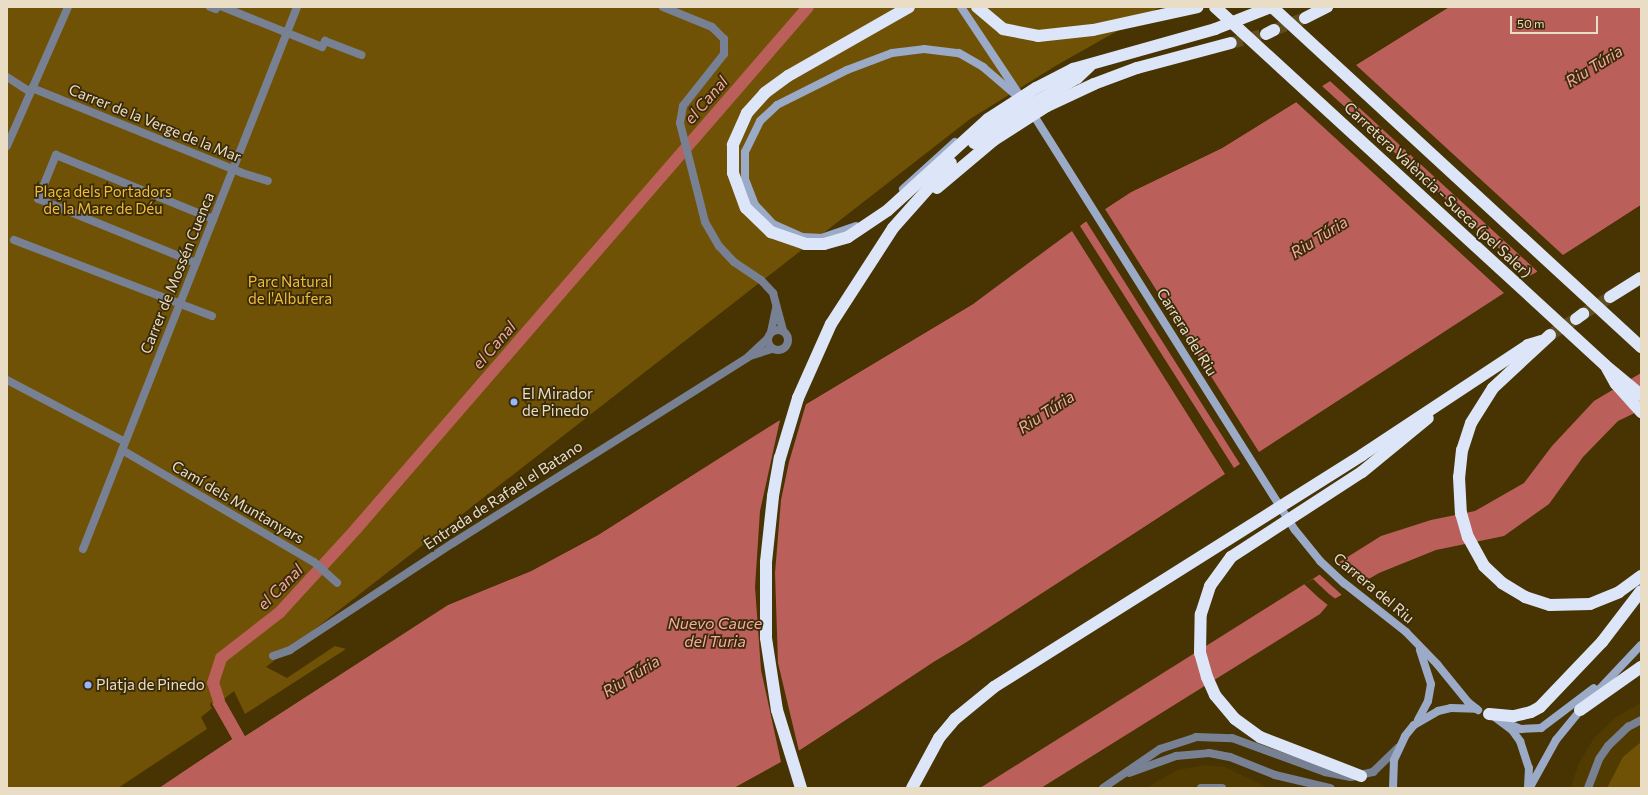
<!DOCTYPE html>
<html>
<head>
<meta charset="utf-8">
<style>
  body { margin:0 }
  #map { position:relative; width:1648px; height:795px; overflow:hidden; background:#473402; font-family:Commissioner,sans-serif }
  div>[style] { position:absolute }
  .built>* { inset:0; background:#523b00 }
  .green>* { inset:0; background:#6f5205 }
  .water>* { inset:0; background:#ba5f59 }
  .pier>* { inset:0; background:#473402 }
  .canal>* { height:12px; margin:-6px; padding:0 6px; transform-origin:6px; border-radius:6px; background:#ba5f59 }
  .highway-tunnel>* { height:12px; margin-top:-6px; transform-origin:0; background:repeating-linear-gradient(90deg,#5f4d1f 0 12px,transparent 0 18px) }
  .street>* { height:8px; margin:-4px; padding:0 4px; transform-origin:4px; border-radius:4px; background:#788193 }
  .street>.ring { margin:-4px; padding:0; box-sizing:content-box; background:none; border:8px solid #788193; border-radius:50% }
  .secondary>* { height:8px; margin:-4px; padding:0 4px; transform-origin:4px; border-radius:4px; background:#9baac7 }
  .highway>* { height:12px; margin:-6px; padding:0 6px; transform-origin:6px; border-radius:6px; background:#dde6f8 }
  .dots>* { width:11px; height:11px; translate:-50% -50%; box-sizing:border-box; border:2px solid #3a2b08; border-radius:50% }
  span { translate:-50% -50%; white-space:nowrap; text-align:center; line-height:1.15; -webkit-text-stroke:3.5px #3a2b08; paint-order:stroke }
  .street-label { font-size:15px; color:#e9ddc6 }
  .park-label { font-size:15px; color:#f0bc3e }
  .poi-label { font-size:15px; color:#e9ddc6 }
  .left { translate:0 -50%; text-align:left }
  .water-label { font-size:16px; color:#f5aaa3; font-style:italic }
  .frame { position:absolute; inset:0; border:8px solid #e9ddc6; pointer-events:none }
  .scale { position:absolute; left:1510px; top:16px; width:88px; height:18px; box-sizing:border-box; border:2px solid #e9ddc6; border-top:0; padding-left:5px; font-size:12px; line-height:14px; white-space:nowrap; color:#e9ddc6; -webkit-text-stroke:3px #3a2b08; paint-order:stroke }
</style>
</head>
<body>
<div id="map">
  <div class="built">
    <i style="clip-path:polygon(1641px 703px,1641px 788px,1571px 788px,1578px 765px,1594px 738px,1616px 717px)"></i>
    <i style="clip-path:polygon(1205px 765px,1225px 767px,1268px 788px,1146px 788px,1177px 770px)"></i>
  </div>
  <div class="green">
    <i style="clip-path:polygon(7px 7px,1160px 7px,1057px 65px,970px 119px,266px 667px,287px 678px,335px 646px,346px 649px,245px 714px,234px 691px,201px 717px,207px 729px,118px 788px,7px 788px)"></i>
    <i style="clip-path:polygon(1641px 742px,1641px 788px,1607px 788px,1623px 757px)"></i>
  </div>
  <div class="water">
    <i style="clip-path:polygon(1449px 7px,1641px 7px,1641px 205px,780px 763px,734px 788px,159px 788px,232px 739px,212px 704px,224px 699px,245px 736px,448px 605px,531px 571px,598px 535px,748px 439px,973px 304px,1044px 249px,1131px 192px,1222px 148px)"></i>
    <i style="clip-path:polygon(1641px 373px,1641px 410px,1618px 421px,1583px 457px,1549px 504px,1504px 536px,1436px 550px,1379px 573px,1331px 601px,1320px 614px,1041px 788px,980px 788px,1381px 536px,1431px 520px,1475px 511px,1524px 483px,1552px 446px,1594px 401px)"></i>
  </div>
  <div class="pier">
    <i style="clip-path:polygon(evenodd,1445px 7px,1449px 7px,1356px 65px,1563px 255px,1641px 205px,1641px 207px,781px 765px,734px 788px,781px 762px,761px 670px,755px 587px,760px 511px,780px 420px,598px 535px,531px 571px,447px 605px,245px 736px,224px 697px,246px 733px,447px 603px,531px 569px,597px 533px,747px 438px,972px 302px,1043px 248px,1129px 190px,1221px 146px,1445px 7px,1330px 81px,1537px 271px,1537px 272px,1529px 276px,1322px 86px,1330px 81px,1445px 7px,1296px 102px,1504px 293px,1259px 452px,1105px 209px,1131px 192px,1222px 148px,1296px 102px,1445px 7px,1086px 221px,1240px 464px,1234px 468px,1080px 226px,1086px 221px,1445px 7px,1072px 231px,1225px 474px,998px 624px,935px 661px,799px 751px,778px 663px,775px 573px,781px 500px,789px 462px,806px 404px,973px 304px,1072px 231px)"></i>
    <i style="clip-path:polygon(1338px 562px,1365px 584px,1343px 596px,1319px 574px)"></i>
    <i style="clip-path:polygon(1313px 579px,1329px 594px,1337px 600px,1329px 606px,1319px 598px,1304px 584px)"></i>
    <i style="clip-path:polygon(211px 702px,232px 739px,157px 788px,229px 739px,210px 705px)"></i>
  </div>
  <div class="canal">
    <i style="left:219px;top:701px;width:19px;rotate:-108deg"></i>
    <i style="left:213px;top:683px;width:26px;rotate:-72deg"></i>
    <i style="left:221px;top:658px;width:75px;rotate:-37.9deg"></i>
    <i style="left:280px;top:612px;width:113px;rotate:-47.5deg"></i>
    <i style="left:356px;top:529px;width:690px;rotate:-49.11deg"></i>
  </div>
  <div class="highway-tunnel">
    <i style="left:1274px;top:30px;width:33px;rotate:-21deg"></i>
    <i style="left:1231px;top:43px;width:36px;rotate:-14deg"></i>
    <i style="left:1583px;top:314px;width:32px;rotate:-32deg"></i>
    <i style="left:1550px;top:335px;width:31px;rotate:-32deg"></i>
  </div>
  <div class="street">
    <i style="left:210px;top:7px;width:6px;rotate:18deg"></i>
    <i style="left:216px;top:9px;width:2px;rotate:-63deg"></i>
    <i style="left:223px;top:7px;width:107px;rotate:22deg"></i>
    <i style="left:322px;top:47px;width:7px;rotate:-63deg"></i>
    <i style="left:325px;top:41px;width:39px;rotate:21deg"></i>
    <i style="left:663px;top:7px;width:53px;rotate:22.2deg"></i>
    <i style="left:712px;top:27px;width:17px;rotate:45deg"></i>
    <i style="left:724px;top:39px;width:15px;rotate:90deg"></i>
    <i style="left:724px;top:54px;width:66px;rotate:128.3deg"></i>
    <i style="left:683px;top:106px;width:17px;rotate:100deg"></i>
    <i style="left:680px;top:123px;width:102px;rotate:75.8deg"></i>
    <i style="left:705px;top:222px;width:28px;rotate:60deg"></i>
    <i style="left:719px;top:246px;width:22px;rotate:47deg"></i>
    <i style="left:734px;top:262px;width:32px;rotate:34deg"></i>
    <i style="left:761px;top:280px;width:18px;rotate:47deg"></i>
    <i style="left:773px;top:293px;width:39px;rotate:75deg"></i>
    <i style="left:7px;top:77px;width:27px;rotate:33deg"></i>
    <i style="left:32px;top:88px;width:227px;rotate:22deg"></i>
    <i style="left:242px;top:173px;width:27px;rotate:17deg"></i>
    <i style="left:7px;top:146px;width:152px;rotate:-66.3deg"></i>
    <i style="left:14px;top:240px;width:212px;rotate:21deg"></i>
    <i style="left:196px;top:263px;width:170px;rotate:-157.9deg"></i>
    <i style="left:38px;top:199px;width:48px;rotate:-67.8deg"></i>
    <i style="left:56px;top:155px;width:170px;rotate:22.2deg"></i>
    <i class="ring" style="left:768px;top:330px;width:12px;height:12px"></i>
    <i style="left:771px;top:332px;width:24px;rotate:-78deg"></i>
    <i style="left:750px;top:356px;width:23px;rotate:-18deg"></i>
    <i style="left:7px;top:380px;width:133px;rotate:27.7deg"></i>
    <i style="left:122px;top:450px;width:222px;rotate:30.3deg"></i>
    <i style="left:314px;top:562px;width:31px;rotate:42deg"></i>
    <i style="left:83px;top:549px;width:583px;rotate:-68.45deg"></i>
    <i style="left:273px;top:656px;width:18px;rotate:-19deg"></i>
    <i style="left:290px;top:650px;width:195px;rotate:-33.3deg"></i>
    <i style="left:453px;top:543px;width:349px;rotate:-32.2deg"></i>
    <i style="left:748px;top:357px;width:26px;rotate:-43deg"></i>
    <i style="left:1129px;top:773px;width:50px;rotate:-19.9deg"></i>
    <i style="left:1176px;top:756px;width:33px;rotate:-5deg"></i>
    <i style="left:1209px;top:753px;width:21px;rotate:11deg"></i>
    <i style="left:1230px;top:757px;width:48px;rotate:21.8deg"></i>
    <i style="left:1275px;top:775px;width:57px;rotate:13.3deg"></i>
    <i style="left:1103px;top:788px;width:69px;rotate:-34.4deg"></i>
    <i style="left:1160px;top:749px;width:38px;rotate:-18deg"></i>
    <i style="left:1196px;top:737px;width:36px;rotate:2deg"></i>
    <i style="left:1232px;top:738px;width:99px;rotate:20.1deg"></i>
    <i style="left:1325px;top:772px;width:26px;rotate:11deg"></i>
    <i style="left:1351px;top:777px;width:23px;rotate:-13deg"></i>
    <i style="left:1373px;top:772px;width:35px;rotate:-44deg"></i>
    <i style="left:1201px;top:788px;width:21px"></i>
    <i style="left:1588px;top:788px;width:31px;rotate:-69deg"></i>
    <i style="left:1599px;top:759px;width:16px;rotate:-55deg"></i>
    <i style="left:1608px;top:746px;width:28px;rotate:-44deg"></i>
    <i style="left:1628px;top:727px;width:15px;rotate:-28deg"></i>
  </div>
  <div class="secondary">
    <i style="left:961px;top:7px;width:114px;rotate:56.4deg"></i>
    <i style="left:1031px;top:111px;width:495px;rotate:57.8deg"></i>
    <i style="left:1295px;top:530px;width:40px;rotate:51deg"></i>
    <i style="left:1320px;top:561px;width:33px;rotate:43deg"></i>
    <i style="left:1344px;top:583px;width:79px;rotate:38.3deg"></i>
    <i style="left:1406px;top:632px;width:45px;rotate:45.9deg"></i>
    <i style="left:1437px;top:664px;width:49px;rotate:50.8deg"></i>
    <i style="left:1468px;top:702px;width:13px;rotate:39deg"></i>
    <i style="left:903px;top:189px;width:70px;rotate:-42.1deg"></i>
    <i style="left:856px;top:226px;width:36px;rotate:161deg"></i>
    <i style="left:822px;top:238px;width:20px;rotate:-177deg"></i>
    <i style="left:802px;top:237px;width:32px;rotate:-156deg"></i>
    <i style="left:773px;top:224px;width:26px;rotate:-133deg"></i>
    <i style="left:755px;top:205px;width:28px;rotate:-111deg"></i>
    <i style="left:745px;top:179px;width:27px;rotate:-90deg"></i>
    <i style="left:745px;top:152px;width:34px;rotate:-64deg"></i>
    <i style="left:760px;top:121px;width:23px;rotate:-43deg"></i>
    <i style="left:777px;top:105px;width:78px;rotate:-26.6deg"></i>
    <i style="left:847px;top:70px;width:48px;rotate:-20.7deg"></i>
    <i style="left:892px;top:53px;width:32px;rotate:-7deg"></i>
    <i style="left:924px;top:49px;width:35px;rotate:7deg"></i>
    <i style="left:959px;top:53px;width:28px;rotate:30deg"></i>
    <i style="left:983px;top:67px;width:45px;rotate:40.5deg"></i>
    <i style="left:1592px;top:697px;width:71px;rotate:-46.7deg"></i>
    <i style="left:1492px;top:715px;width:25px;rotate:37deg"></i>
    <i style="left:1512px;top:730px;width:14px;rotate:54deg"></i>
    <i style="left:1520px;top:741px;width:28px;rotate:72deg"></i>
    <i style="left:1529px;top:768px;width:20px;rotate:93deg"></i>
    <i style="left:1418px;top:720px;width:21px;rotate:-62deg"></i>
    <i style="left:1428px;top:701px;width:17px;rotate:-80deg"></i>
    <i style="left:1431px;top:684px;width:36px;rotate:-108deg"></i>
    <i style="left:1506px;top:723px;width:16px;rotate:22deg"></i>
    <i style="left:1521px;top:729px;width:20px;rotate:-3deg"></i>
    <i style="left:1541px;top:728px;width:66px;rotate:-37deg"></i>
    <i style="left:1530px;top:787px;width:54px;rotate:-61deg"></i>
    <i style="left:1556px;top:740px;width:43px;rotate:-50.7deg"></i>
    <i style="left:1393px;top:788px;width:28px;rotate:-88deg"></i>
    <i style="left:1394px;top:760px;width:26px;rotate:-65deg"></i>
    <i style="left:1405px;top:736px;width:14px;rotate:-51deg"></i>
    <i style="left:1414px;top:725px;width:28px;rotate:-30deg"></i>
    <i style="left:1438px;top:711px;width:13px;rotate:-13deg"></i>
    <i style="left:1451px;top:708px;width:25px;rotate:2deg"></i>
  </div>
  <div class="highway">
    <i style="left:909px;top:7px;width:139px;rotate:150.3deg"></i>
    <i style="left:788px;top:76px;width:29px;rotate:144deg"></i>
    <i style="left:765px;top:93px;width:27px;rotate:132deg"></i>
    <i style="left:747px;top:113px;width:35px;rotate:114deg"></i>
    <i style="left:733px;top:145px;width:28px;rotate:90deg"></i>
    <i style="left:733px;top:173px;width:37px;rotate:70deg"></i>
    <i style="left:746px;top:208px;width:35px;rotate:44deg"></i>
    <i style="left:771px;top:232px;width:36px;rotate:19deg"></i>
    <i style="left:805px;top:244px;width:19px"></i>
    <i style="left:824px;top:244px;width:25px;rotate:-16deg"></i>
    <i style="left:848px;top:237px;width:48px;rotate:-34deg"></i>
    <i style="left:888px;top:210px;width:135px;rotate:-42.3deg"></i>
    <i style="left:988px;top:119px;width:57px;rotate:-32.9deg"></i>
    <i style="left:1036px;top:88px;width:42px;rotate:-27.2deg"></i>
    <i style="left:1073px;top:69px;width:148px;rotate:-15.7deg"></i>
    <i style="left:1215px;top:29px;width:60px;rotate:-21.4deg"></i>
    <i style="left:977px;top:7px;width:34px;rotate:40deg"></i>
    <i style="left:1003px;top:29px;width:36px;rotate:11deg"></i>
    <i style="left:1038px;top:36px;width:55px;rotate:-6.2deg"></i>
    <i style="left:1093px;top:30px;width:107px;rotate:-12.4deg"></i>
    <i style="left:1215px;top:7px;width:529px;rotate:42.55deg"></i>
    <i style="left:1605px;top:365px;width:47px;rotate:39.8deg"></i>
    <i style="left:1272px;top:7px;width:502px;rotate:42.66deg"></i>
    <i style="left:1305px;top:18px;width:25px;rotate:-27deg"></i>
    <i style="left:1266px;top:34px;width:9px;rotate:-27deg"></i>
    <i style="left:974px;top:143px;width:46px;rotate:-36.1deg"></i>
    <i style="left:1011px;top:116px;width:76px;rotate:-29.9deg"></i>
    <i style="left:1077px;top:78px;width:18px;rotate:-43deg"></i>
    <i style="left:937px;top:188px;width:75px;rotate:-40.1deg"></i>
    <i style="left:994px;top:140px;width:63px;rotate:-32.7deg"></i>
    <i style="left:1047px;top:106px;width:52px;rotate:-25.1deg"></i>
    <i style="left:1094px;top:84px;width:46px;rotate:-20.4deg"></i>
    <i style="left:1137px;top:68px;width:97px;rotate:-14.9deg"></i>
    <i style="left:1610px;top:297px;width:36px;rotate:-32deg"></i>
    <i style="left:1576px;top:319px;width:9px;rotate:-36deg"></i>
    <i style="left:1550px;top:335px;width:78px;rotate:137.1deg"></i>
    <i style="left:1493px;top:388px;width:41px;rotate:122.2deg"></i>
    <i style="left:1471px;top:423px;width:28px;rotate:108deg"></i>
    <i style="left:1462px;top:450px;width:27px;rotate:96deg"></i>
    <i style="left:1459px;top:477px;width:36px;rotate:87deg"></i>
    <i style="left:1461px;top:513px;width:25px;rotate:74deg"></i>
    <i style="left:1468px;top:537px;width:33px;rotate:61deg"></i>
    <i style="left:1484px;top:566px;width:25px;rotate:43deg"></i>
    <i style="left:1502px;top:583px;width:27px;rotate:31deg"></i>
    <i style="left:1525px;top:597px;width:26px;rotate:18deg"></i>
    <i style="left:1550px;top:605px;width:40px;rotate:-1.4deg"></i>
    <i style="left:1590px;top:604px;width:31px;rotate:-22deg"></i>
    <i style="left:1619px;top:592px;width:27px;rotate:-36deg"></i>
    <i style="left:1607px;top:368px;width:18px;rotate:61deg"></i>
    <i style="left:1616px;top:384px;width:38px;rotate:48deg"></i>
    <i style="left:1580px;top:710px;width:75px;rotate:-35.2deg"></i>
    <i style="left:1489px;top:714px;width:25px;rotate:5deg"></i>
    <i style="left:1514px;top:716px;width:17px;rotate:-13deg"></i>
    <i style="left:1531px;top:712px;width:10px;rotate:-29deg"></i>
    <i style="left:1540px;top:707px;width:90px;rotate:-46.4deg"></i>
    <i style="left:1602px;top:642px;width:64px;rotate:-52.6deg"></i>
    <i style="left:1361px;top:776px;width:108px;rotate:-158.9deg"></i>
    <i style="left:1260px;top:737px;width:31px;rotate:-144deg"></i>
    <i style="left:1235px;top:719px;width:31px;rotate:-130deg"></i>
    <i style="left:1215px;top:695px;width:20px;rotate:-114deg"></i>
    <i style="left:1207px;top:677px;width:25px;rotate:-106deg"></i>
    <i style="left:1200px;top:653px;width:39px;rotate:-89deg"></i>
    <i style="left:1201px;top:614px;width:29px;rotate:-72deg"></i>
    <i style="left:1210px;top:586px;width:36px;rotate:-54deg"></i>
    <i style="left:1231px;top:557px;width:156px;rotate:-33deg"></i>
    <i style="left:1362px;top:472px;width:85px;rotate:-39.3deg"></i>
    <i style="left:801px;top:788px;width:82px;rotate:-107.1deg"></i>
    <i style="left:777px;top:710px;width:73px;rotate:-98.7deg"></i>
    <i style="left:766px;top:638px;width:76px;rotate:-90deg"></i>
    <i style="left:766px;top:562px;width:66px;rotate:-83.9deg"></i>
    <i style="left:773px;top:496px;width:39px;rotate:-80deg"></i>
    <i style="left:780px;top:458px;width:63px;rotate:-73.3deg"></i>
    <i style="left:798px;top:398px;width:81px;rotate:-66deg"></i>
    <i style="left:831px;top:324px;width:114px;rotate:-57.1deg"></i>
    <i style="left:893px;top:228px;width:87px;rotate:-48.3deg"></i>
    <i style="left:912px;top:788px;width:57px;rotate:-61.6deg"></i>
    <i style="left:939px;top:738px;width:25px;rotate:-50deg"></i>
    <i style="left:955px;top:719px;width:50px;rotate:-39.4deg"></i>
    <i style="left:994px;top:687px;width:435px;rotate:-32.2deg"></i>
    <i style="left:1362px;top:455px;width:199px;rotate:-33.5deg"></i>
    <i style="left:1528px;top:345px;width:14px;rotate:-17deg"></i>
  </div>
  <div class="dots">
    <i style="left:514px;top:402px;background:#96b6fd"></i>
    <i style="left:88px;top:685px;background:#96b6fd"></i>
  </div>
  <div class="street-label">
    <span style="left:155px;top:123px;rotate:22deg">Carrer de la Verge de la Mar</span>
    <span style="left:1438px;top:190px;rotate:43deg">Carretera València - Sueca (pel Saler)</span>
    <span style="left:177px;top:273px;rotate:-68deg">Carrer de Mossén Cuenca</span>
    <span style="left:1187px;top:332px;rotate:58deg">Carrera del Riu</span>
    <span style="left:503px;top:495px;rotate:-33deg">Entrada de Rafael el Batano</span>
    <span style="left:238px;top:502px;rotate:30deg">Camí dels Muntanyars</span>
    <span style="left:1374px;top:588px;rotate:40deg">Carrera del Riu</span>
  </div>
  <div class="park-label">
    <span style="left:103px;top:200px">Plaça dels Portadors<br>de la Mare de Déu</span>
    <span style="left:290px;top:290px">Parc Natural<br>de l'Albufera</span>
  </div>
  <div class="poi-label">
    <span class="left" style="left:522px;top:402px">El Mirador<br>de Pinedo</span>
    <span class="left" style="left:96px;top:685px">Platja de Pinedo</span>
  </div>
  <div class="water-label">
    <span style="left:1594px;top:66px;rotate:-32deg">Riu Túria</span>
    <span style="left:706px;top:100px;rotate:-49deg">el Canal</span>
    <span style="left:1319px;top:237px;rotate:-32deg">Riu Túria</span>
    <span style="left:494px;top:345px;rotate:-49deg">el Canal</span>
    <span style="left:1046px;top:412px;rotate:-33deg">Riu Túria</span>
    <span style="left:280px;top:587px;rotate:-45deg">el Canal</span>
    <span style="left:715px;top:632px">Nuevo Cauce<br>del Turia</span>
    <span style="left:631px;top:676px;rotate:-32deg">Riu Túria</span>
  </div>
  <div class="frame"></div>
  <div class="scale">50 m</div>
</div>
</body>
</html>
